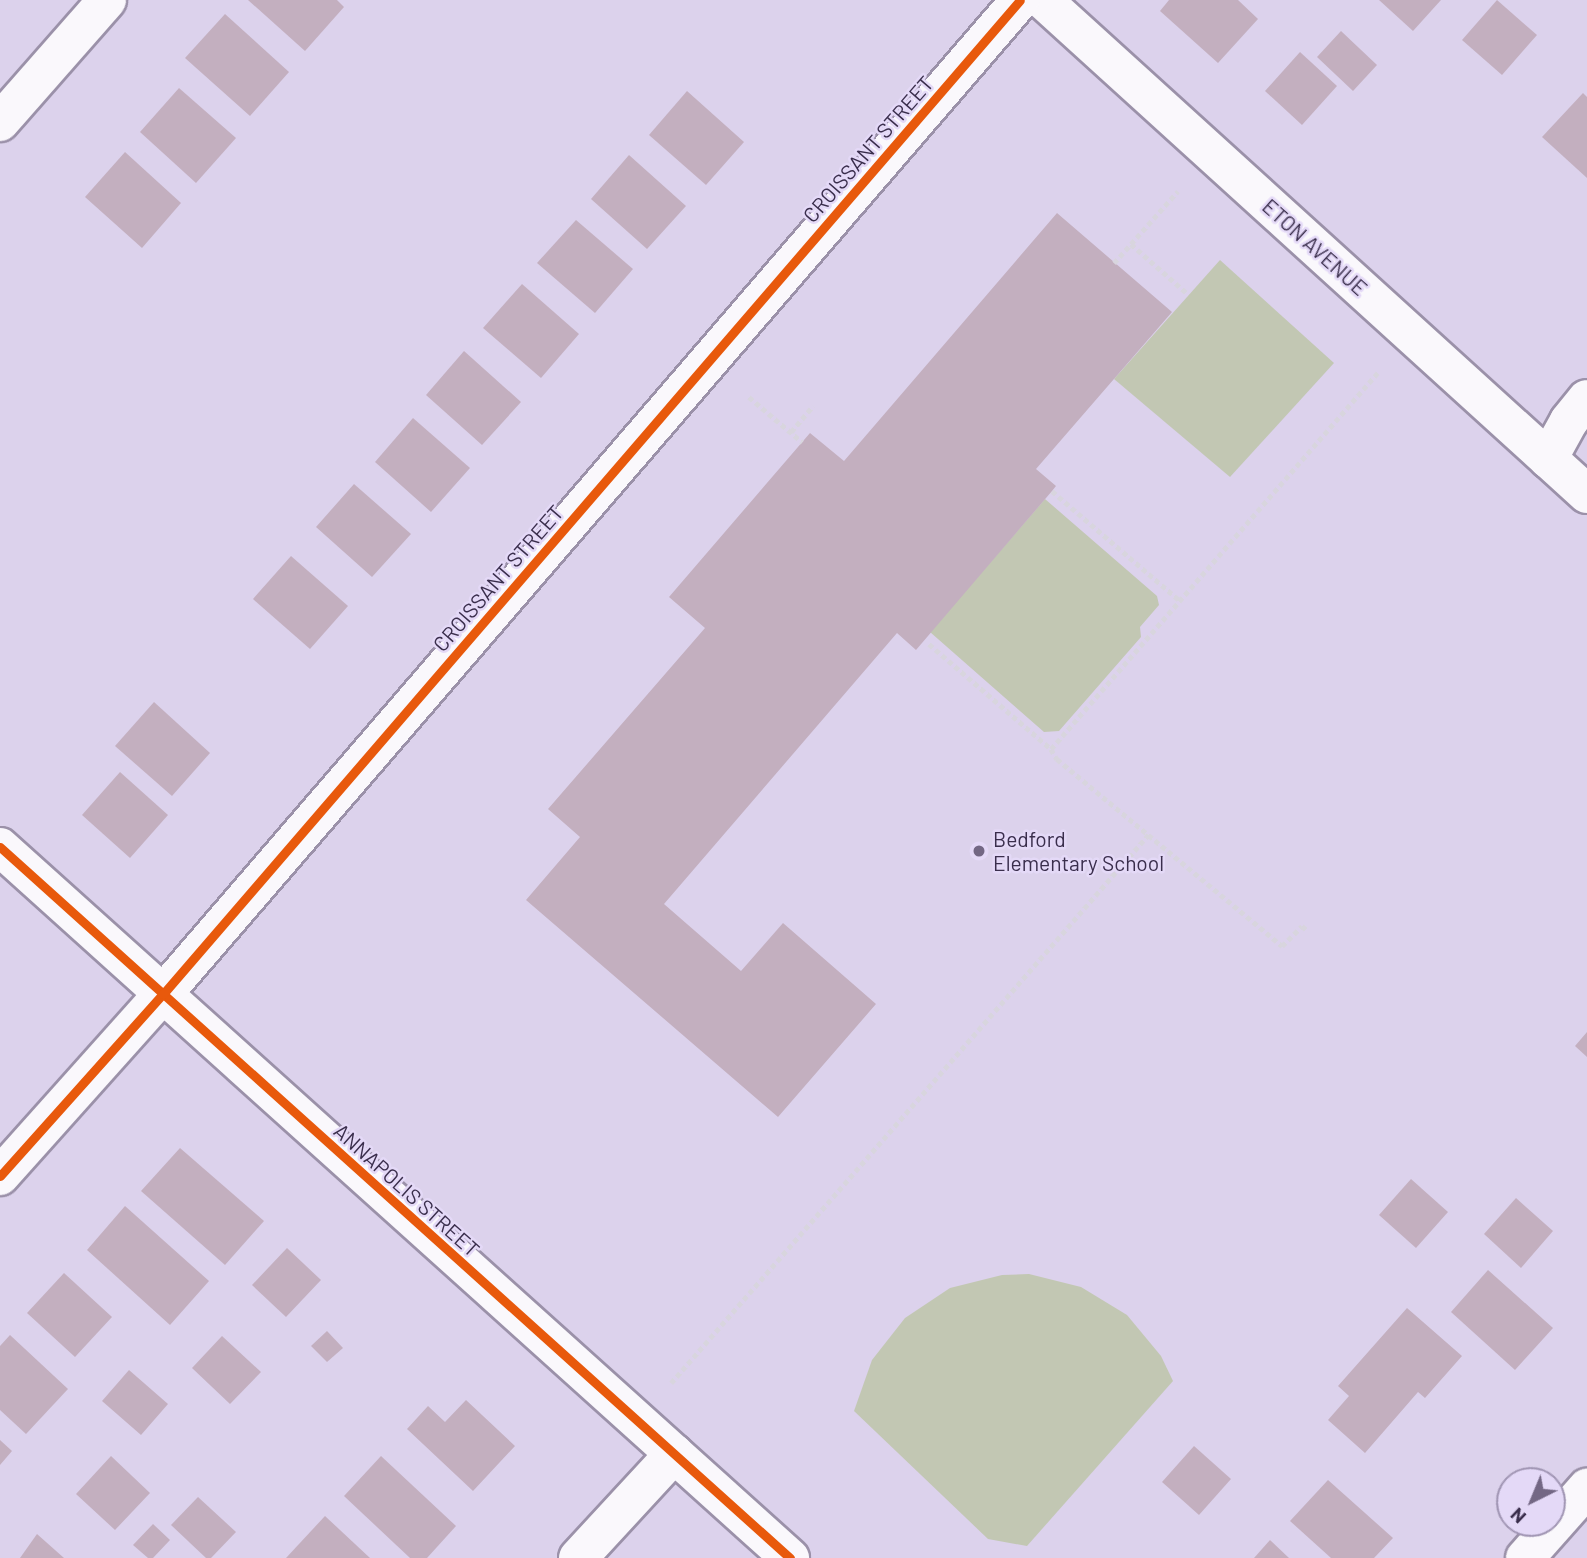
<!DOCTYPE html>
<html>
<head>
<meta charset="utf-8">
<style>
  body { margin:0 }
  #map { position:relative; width:1587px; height:1558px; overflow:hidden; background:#dcd2ec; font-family:Barlow,sans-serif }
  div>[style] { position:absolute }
  .green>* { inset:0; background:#c2c7b3 }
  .building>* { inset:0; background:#c3afbf }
  .path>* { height:4.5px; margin-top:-2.25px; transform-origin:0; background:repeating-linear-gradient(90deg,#d8d5de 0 5px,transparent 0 8.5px) }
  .roads { filter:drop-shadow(2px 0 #9b91a9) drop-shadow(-2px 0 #9b91a9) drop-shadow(0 2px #9b91a9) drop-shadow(0 -2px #9b91a9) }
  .minor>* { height:38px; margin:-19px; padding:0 19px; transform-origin:19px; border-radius:19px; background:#faf8fc }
  .tertiary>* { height:38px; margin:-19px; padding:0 19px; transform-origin:19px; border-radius:19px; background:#faf8fc }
  .cycleway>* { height:9px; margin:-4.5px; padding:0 4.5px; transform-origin:4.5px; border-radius:4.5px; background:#e8590c }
  .dots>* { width:19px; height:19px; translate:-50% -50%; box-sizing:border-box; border:4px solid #e4d9f7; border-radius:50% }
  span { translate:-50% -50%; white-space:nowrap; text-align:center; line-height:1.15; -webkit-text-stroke:5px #e4d9f7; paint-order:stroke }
  .street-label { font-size:21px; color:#3a2e4c }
  .poi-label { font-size:21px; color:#3a2e4c }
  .left { translate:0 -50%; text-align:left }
  .north { position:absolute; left:1496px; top:1467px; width:70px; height:70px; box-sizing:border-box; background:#e4d9f7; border:2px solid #a095b3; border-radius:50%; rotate:223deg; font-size:19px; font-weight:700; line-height:28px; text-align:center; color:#3a2e4c }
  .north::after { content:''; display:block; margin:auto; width:24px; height:32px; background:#736784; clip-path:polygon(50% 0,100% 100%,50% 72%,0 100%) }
</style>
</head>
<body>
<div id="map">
  <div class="green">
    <i style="clip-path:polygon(1220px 260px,1334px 363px,1230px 477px,1114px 379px)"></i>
    <i style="clip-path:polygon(1045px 499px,1157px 596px,1159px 605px,1140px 627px,1141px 637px,1059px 731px,1044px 732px,930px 632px)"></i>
    <i style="clip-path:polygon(1029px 1274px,1081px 1287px,1127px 1315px,1161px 1356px,1173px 1381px,1027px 1546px,988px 1539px,854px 1411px,872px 1360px,905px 1318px,950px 1288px,1002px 1275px)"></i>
  </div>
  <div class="building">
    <i style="clip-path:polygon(248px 0,337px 0,344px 7px,305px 51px)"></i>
    <i style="clip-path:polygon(1169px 0,1238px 0,1258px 19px,1218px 63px,1160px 11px)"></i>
    <i style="clip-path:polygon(1379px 0,1441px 0,1413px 31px)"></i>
    <i style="clip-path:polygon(1497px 0,1537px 35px,1502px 75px,1462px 40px)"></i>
    <i style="clip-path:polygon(225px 14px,289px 72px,250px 116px,185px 58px)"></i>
    <i style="clip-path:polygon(1341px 31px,1377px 65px,1353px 91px,1317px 57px)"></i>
    <i style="clip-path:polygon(1300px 52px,1337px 86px,1302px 125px,1265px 91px)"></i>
    <i style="clip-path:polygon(179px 88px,236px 138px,196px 183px,140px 132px)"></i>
    <i style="clip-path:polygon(687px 91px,744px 142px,706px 185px,649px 135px)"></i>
    <i style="clip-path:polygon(1583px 93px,1587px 97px,1587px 178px,1542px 137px)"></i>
    <i style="clip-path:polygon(125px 152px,181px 203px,142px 248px,85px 197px)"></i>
    <i style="clip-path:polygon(629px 155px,686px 206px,647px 249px,591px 199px)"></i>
    <i style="clip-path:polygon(1057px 213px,1172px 312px,1036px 469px,1056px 486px,1052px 491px,916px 650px,897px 633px,664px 904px,741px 971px,783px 923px,876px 1004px,778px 1117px,526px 900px,580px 837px,548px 809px,705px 628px,669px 597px,810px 433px,844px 461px)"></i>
    <i style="clip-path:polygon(576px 220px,633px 269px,595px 313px,537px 263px)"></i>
    <i style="clip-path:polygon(522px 284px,579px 334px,541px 378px,483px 328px)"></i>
    <i style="clip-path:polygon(464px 351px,521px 402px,482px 445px,426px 395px)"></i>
    <i style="clip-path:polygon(413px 418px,470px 468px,431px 512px,375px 462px)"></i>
    <i style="clip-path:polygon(354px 484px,411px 534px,372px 577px,316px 527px)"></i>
    <i style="clip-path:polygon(291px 556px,348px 606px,310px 649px,253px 599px)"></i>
    <i style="clip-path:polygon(154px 702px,210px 753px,172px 796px,115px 746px)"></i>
    <i style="clip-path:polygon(120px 772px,168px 815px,130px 858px,82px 815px)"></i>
    <i style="clip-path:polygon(1587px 1032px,1587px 1057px,1575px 1046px)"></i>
    <i style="clip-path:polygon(180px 1148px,264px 1221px,225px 1265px,141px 1191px)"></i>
    <i style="clip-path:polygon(1411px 1179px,1448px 1212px,1416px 1248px,1379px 1215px)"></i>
    <i style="clip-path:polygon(1516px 1198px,1553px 1231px,1521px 1268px,1484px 1234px)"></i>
    <i style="clip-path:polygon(125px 1206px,209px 1281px,170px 1325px,87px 1250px)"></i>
    <i style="clip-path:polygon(287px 1248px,321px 1280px,286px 1317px,252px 1285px)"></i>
    <i style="clip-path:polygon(1488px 1270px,1553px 1328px,1515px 1370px,1451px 1312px)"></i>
    <i style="clip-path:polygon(64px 1273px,112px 1317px,75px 1357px,27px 1313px)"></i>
    <i style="clip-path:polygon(1407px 1308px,1462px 1356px,1425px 1398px,1418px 1392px,1365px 1453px,1328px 1420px,1349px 1396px,1338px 1386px)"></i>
    <i style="clip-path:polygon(327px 1331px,343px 1348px,327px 1362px,311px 1346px)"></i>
    <i style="clip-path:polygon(10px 1335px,68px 1389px,26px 1434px,0 1410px,0 1346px)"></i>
    <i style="clip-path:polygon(222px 1336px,261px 1372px,230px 1404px,192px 1368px)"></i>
    <i style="clip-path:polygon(129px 1370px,168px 1404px,141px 1435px,102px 1401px)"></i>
    <i style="clip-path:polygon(466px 1400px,515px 1446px,473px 1491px,407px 1429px,428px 1406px,445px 1422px)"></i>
    <i style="clip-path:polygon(0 1440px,12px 1451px,0 1465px)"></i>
    <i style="clip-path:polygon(1194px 1446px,1231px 1479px,1199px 1515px,1162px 1482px)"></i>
    <i style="clip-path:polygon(111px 1456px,150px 1493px,115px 1530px,76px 1494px)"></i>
    <i style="clip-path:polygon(381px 1456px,456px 1526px,427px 1558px,410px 1558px,344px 1496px)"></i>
    <i style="clip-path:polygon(1328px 1480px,1393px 1538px,1374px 1558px,1331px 1558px,1290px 1521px)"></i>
    <i style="clip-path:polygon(198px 1497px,236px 1532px,211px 1558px,206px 1558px,171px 1525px)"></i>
    <i style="clip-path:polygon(325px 1516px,370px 1558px,286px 1558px)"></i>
    <i style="clip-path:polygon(153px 1524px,170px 1540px,153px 1558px,148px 1558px,133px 1545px)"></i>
    <i style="clip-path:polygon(37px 1534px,64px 1558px,20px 1558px)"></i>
    <i style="clip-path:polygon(1270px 1540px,1289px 1558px,1254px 1558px)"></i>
  </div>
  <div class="path">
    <i style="left:1131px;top:244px;width:76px;rotate:41.3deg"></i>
    <i style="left:1114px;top:263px;width:96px;rotate:-48.4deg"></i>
    <i style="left:749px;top:397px;width:70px;rotate:40.3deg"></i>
    <i style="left:791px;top:432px;width:34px;rotate:-50deg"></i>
    <i style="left:1052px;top:491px;width:167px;rotate:40.6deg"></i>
    <i style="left:929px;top:644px;width:161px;rotate:40.7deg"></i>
    <i style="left:1051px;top:749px;width:12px;rotate:59deg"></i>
    <i style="left:1057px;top:759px;width:293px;rotate:39.7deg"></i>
    <i style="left:1282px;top:946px;width:28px;rotate:-45deg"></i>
    <i style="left:1302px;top:926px;width:6px;rotate:39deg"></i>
    <i style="left:1051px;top:749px;width:500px;rotate:-49.05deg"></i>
    <i style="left:671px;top:1383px;width:727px;rotate:-48.96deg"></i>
  </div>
  <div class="roads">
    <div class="minor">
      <i style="left:1043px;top:0;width:735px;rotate:42.24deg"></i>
      <i style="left:0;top:122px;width:162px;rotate:-48.7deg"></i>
      <i style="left:1548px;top:459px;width:43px;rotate:-61.1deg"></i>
      <i style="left:1569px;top:421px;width:28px;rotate:-51deg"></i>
      <i style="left:0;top:1176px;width:244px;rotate:-48.2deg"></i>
      <i style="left:163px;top:994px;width:1312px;rotate:-49.23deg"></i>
      <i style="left:578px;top:1558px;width:142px;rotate:-47.3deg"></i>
      <i style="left:1525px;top:1558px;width:94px;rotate:-48.5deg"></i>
    </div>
    <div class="tertiary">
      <i style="left:0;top:847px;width:1063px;rotate:41.99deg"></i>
    </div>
  </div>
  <div class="cycleway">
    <i style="left:0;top:847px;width:1063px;rotate:41.99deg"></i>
    <i style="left:0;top:1176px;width:244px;rotate:-48.2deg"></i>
    <i style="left:163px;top:994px;width:1312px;rotate:-49.23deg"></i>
  </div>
  <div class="dots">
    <i style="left:979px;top:851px;background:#736784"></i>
  </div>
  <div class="street-label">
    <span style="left:868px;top:149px;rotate:-49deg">CROISSANT STREET</span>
    <span style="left:1315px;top:247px;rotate:42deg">ETON AVENUE</span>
    <span style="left:498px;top:578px;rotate:-49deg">CROISSANT STREET</span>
    <span style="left:407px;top:1190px;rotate:42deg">ANNAPOLIS STREET</span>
  </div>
  <div class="poi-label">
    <span class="left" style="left:993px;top:851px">Bedford<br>Elementary School</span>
  </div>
  <div class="north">N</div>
</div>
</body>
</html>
